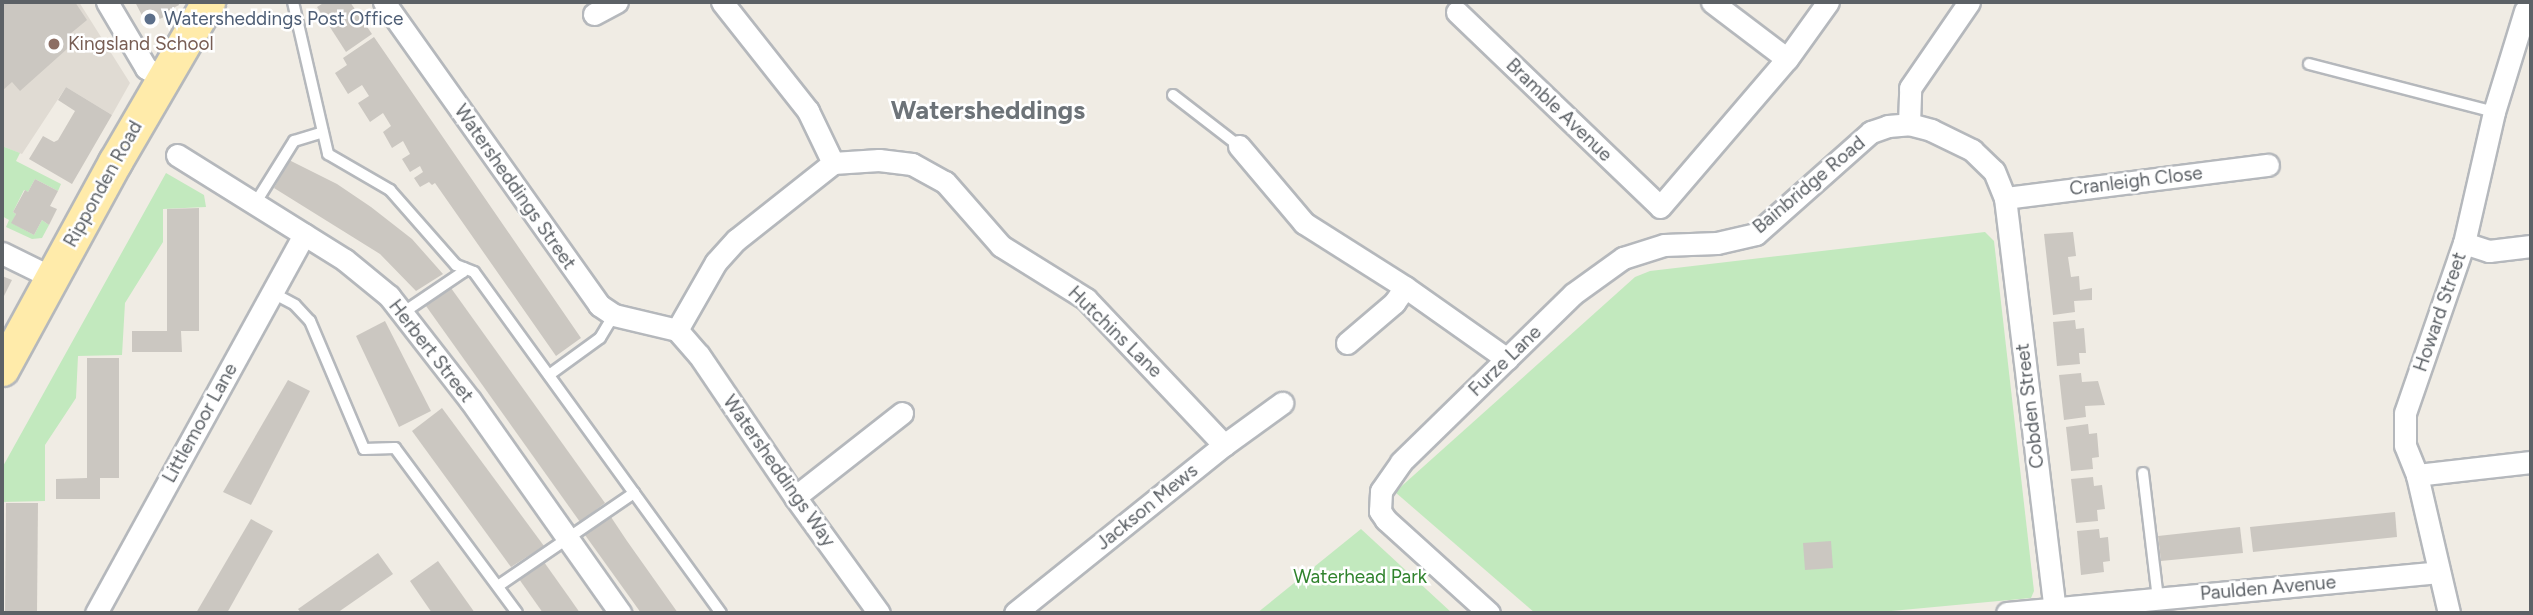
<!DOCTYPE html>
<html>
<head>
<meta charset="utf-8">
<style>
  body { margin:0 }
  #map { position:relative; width:2533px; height:615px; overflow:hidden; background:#f0ece4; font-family:Figtree,sans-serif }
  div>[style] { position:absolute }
  .education>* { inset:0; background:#e0dbd3 }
  .green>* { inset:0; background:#c2e9be }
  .building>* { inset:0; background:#cbc7c1 }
  .roads { filter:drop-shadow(2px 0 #b5b8bc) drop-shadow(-2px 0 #b5b8bc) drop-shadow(0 2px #b5b8bc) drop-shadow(0 -2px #b5b8bc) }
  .service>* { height:10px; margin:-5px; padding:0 5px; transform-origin:5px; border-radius:5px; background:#fff }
  .minor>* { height:21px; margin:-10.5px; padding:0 10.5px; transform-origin:10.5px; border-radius:10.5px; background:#fff }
  .primary>* { height:33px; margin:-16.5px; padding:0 16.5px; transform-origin:16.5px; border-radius:16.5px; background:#ffebaa }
  .dots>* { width:19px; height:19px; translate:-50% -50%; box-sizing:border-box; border:4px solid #fff; border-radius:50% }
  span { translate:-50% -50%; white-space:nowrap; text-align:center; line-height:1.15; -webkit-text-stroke:5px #fff; paint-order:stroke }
  .service-label { font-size:19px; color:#4e5e75 }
  .left { translate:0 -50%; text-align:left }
  .education-label { font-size:19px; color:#785e54 }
  .street-label { font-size:19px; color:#5c6166 }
  .park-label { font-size:19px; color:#30832d }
  .district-label { font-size:26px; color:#6d7378; font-weight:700 }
  .frame { position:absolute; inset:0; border:4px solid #5c6166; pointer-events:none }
</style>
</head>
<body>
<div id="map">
  <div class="education">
    <i style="clip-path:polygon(2px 2px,79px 2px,130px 83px,112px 115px,66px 87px,22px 154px,2px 146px)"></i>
  </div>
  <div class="green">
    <i style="clip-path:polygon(2px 146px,20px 153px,16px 161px,61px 184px,58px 191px,35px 179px,28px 192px,24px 190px,13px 212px,16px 214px,12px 223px,34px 235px,42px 220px,49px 225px,42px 238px,32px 239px,6px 227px,9px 220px,2px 216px)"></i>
    <i style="clip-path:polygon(166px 173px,204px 195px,206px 207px,163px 209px,163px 242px,125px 303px,122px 355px,78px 356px,76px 398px,45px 445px,45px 501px,2px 502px,2px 468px)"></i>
    <i style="clip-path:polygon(1985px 232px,1994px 241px,2034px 591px,2031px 598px,1870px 613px,1535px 613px,1395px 492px,1635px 277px,1650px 271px)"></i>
    <i style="clip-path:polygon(1361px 529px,1452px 613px,1257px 613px)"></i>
  </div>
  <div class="building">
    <i style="clip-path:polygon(2px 2px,75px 2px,87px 20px,70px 34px,76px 41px,20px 91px,12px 82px,2px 91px)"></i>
    <i style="clip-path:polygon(135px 2px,178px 2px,179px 5px,164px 13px,166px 16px,147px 25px)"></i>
    <i style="clip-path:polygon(325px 2px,350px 2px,372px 34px,346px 52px,317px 7px)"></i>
    <i style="clip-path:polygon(374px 37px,581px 338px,556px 356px,435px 183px,432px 185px,429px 182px,420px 187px,414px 178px,423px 172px,420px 166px,410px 172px,402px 159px,410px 154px,403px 141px,392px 148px,383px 132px,391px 126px,383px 113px,370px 122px,358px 103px,369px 96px,362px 85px,348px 94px,335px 73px,347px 65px,343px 58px)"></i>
    <i style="clip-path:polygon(66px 87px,112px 115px,72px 184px,29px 159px,43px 136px,54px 142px,58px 140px,75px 111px,58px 100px)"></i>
    <i style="clip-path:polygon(289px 160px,337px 184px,371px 207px,412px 239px,443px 274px,416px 291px,380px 254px,274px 188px)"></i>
    <i style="clip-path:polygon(35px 179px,58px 191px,50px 206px,57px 209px,49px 225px,42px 220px,34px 235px,11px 223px,16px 214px,13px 212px,25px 190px,28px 192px)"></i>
    <i style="clip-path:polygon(199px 208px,199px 331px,181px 331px,182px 352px,132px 352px,132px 331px,167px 331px,167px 209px)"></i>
    <i style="clip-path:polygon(2073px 232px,2076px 256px,2068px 257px,2071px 277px,2079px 276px,2080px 290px,2092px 288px,2092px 300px,2074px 301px,2075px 312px,2053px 315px,2044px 234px)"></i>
    <i style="clip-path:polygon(2px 276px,12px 280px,2px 300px)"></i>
    <i style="clip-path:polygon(451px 288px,605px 503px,580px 522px,426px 306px)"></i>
    <i style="clip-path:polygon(2075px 320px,2076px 329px,2084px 328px,2086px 353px,2079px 353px,2080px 364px,2057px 366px,2053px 322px)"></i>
    <i style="clip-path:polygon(385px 321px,431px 411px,399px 427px,356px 336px)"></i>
    <i style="clip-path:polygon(87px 358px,119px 358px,119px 478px,100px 478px,100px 499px,56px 499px,56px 479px,87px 478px)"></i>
    <i style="clip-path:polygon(2081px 373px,2082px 382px,2098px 381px,2105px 405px,2085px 406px,2086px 417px,2064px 420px,2059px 375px)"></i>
    <i style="clip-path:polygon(288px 380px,310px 391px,251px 505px,223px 492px)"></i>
    <i style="clip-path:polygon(442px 408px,544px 546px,511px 567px,412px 431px)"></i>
    <i style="clip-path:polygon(2088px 424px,2089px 434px,2097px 433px,2099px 457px,2092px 458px,2093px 469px,2071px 471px,2066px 427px)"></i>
    <i style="clip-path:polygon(2093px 477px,2094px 486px,2102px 485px,2105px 509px,2097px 510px,2098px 521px,2076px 523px,2071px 479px)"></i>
    <i style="clip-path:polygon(6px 503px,38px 503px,37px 613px,5px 613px)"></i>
    <i style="clip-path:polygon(2395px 512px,2397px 537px,2253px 552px,2250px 527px)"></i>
    <i style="clip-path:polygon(611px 517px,627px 541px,678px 613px,641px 613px,631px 599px,585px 535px)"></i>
    <i style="clip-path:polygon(251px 519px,273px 531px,227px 613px,196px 613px)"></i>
    <i style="clip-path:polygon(2240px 527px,2243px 553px,2161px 561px,2158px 536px)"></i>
    <i style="clip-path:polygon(2099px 529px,2100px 538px,2108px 537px,2110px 561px,2103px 562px,2104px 572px,2081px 575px,2077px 531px)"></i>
    <i style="clip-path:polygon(1831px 541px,1833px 568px,1805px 570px,1803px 543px)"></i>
    <i style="clip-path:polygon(378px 553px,393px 574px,337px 613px,301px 613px,298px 609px)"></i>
    <i style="clip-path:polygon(438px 561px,475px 613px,432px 613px,410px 581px)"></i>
    <i style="clip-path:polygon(544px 562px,571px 600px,580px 613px,543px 613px,519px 579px)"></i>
  </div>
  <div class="roads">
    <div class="service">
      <i style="left:293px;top:2px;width:156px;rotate:77deg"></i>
      <i style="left:328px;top:154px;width:72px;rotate:30.1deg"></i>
      <i style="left:390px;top:190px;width:100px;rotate:48.7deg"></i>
      <i style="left:456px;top:265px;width:19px;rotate:21deg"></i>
      <i style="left:474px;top:272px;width:421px;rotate:54.1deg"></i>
      <i style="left:2309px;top:64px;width:191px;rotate:14.5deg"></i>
      <i style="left:1173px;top:95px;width:83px;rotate:37.7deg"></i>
      <i style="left:256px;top:202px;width:72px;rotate:-58.1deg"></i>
      <i style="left:294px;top:141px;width:30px;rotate:-17deg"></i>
      <i style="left:271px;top:292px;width:27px;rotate:28deg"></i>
      <i style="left:295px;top:305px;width:22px;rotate:47deg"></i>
      <i style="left:310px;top:321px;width:139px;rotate:67.1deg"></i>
      <i style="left:364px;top:449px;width:31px;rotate:-2deg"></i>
      <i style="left:395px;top:448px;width:205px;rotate:53.5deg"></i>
      <i style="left:404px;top:312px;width:71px;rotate:-34.1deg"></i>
      <i style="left:463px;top:272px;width:4px;rotate:-76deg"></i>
      <i style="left:549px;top:375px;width:63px;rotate:-36deg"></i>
      <i style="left:600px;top:338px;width:27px;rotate:-59deg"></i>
      <i style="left:2143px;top:473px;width:126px;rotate:83.2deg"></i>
      <i style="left:498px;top:586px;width:165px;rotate:-34.4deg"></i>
    </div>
    <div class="minor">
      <i style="left:107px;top:2px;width:77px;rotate:59.4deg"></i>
      <i style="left:146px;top:68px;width:20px;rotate:30deg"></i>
      <i style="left:384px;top:2px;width:372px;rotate:54.6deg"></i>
      <i style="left:599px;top:305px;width:18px;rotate:34deg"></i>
      <i style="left:614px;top:315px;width:65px;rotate:13.4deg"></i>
      <i style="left:722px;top:2px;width:139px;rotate:51.7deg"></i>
      <i style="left:808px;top:111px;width:58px;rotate:64.3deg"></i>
      <i style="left:1712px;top:2px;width:94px;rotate:37.2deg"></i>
      <i style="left:1457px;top:12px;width:281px;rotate:43.8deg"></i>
      <i style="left:1660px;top:207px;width:195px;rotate:-49.4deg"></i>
      <i style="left:1787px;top:59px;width:70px;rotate:-54.3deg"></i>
      <i style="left:594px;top:14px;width:26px;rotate:-28deg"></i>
      <i style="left:1909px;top:124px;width:36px;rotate:-88deg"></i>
      <i style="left:1910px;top:88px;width:104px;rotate:-55.5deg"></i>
      <i style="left:1239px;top:146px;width:101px;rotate:49.8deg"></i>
      <i style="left:1304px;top:223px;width:120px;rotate:32.4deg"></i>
      <i style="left:1405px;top:287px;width:125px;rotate:35.2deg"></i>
      <i style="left:177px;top:155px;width:198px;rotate:32deg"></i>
      <i style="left:345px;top:260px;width:57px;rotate:39.3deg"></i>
      <i style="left:389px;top:296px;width:132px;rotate:52.1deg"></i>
      <i style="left:470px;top:400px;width:261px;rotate:54.8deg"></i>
      <i style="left:2005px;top:198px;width:265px;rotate:-7.2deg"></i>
      <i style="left:2464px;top:243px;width:26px;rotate:18deg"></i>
      <i style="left:2489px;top:251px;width:42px;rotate:-6.8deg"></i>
      <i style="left:2px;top:253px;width:55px;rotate:26.1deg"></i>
      <i style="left:677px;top:330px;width:78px;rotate:-60.2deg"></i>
      <i style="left:716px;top:262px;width:30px;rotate:-48deg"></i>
      <i style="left:736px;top:240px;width:124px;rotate:-38.4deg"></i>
      <i style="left:833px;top:163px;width:46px;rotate:-3.7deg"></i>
      <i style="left:879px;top:160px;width:33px;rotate:7deg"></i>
      <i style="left:912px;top:164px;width:38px;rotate:29deg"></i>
      <i style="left:945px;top:182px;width:85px;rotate:48.8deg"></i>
      <i style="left:1001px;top:246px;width:100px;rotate:31.9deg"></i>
      <i style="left:1086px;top:299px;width:201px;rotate:46.6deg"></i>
      <i style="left:677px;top:330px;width:33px;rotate:49deg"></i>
      <i style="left:699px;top:355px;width:171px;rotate:55.9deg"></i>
      <i style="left:795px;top:497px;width:143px;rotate:54.1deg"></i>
      <i style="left:1347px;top:343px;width:62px;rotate:-40.4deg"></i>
      <i style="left:1394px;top:303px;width:19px;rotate:-55deg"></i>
      <i style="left:2417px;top:475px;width:115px;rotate:-6.5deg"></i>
      <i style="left:795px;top:497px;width:136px;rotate:-38.1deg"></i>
      <i style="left:96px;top:613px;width:432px;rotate:-61.2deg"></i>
      <i style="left:1015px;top:613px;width:268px;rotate:-38.8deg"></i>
      <i style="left:1224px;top:445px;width:72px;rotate:-35.9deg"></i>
      <i style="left:1489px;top:613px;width:139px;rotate:-137.9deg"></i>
      <i style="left:1386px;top:520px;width:11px;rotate:-124deg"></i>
      <i style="left:1380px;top:511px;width:20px;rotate:-87deg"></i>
      <i style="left:1381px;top:491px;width:35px;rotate:-55deg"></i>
      <i style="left:1401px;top:462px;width:240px;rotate:-44.3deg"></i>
      <i style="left:1573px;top:294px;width:62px;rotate:-35.8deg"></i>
      <i style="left:1623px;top:258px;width:43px;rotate:-17.6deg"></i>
      <i style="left:1664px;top:245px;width:53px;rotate:-2.2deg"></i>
      <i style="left:1717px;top:243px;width:40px;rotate:-13deg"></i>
      <i style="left:1756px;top:234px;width:154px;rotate:-41.6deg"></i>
      <i style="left:1871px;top:132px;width:18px;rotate:-19deg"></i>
      <i style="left:1888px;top:126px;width:21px;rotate:-5deg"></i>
      <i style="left:1909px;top:124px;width:23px;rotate:15deg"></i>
      <i style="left:1931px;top:130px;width:46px;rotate:26deg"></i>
      <i style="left:1972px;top:150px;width:30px;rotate:44deg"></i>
      <i style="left:1994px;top:171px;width:29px;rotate:68deg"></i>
      <i style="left:2005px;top:198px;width:418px;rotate:83.1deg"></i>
      <i style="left:2007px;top:613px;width:434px;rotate:-5.4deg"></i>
      <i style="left:2449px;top:613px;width:142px;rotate:-103.1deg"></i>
      <i style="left:2417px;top:475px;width:32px;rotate:-112deg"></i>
      <i style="left:2405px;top:445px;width:32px;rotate:-90deg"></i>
      <i style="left:2405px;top:413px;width:180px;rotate:-70.9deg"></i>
      <i style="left:2464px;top:243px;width:134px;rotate:-77.1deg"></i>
      <i style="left:2494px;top:112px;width:106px;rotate:-72.9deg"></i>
    </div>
    <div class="primary">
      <i style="left:2px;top:369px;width:236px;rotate:-61.4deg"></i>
      <i style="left:115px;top:162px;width:185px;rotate:-59.8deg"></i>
    </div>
  </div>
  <div class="dots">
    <i style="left:150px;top:19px;background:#5c6f8a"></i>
    <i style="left:54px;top:44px;background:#8d6e63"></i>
  </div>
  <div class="service-label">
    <span class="left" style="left:164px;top:19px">Watersheddings Post Office</span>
  </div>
  <div class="education-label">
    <span class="left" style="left:68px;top:44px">Kingsland School</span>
  </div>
  <div class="street-label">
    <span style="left:1559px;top:110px;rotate:44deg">Bramble Avenue</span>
    <span style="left:2136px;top:181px;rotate:-7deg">Cranleigh Close</span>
    <span style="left:103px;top:184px;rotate:-61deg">Ripponden Road</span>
    <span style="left:1809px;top:185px;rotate:-40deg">Bainbridge Road</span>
    <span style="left:515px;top:187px;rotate:55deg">Watersheddings Street</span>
    <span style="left:2440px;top:312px;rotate:-71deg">Howard Street</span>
    <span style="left:1115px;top:332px;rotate:44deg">Hutchins Lane</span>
    <span style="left:431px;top:351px;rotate:52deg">Herbert Street</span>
    <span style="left:1505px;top:361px;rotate:-44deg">Furze Lane</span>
    <span style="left:2030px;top:406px;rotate:-97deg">Cobden Street</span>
    <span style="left:200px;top:423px;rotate:-61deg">Littlemoor Lane</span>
    <span style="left:779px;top:471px;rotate:55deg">Watersheddings Way</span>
    <span style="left:1147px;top:507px;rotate:-39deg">Jackson Mews</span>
    <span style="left:2268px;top:588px;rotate:-5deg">Paulden Avenue</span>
  </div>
  <div class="park-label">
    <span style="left:1360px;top:577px">Waterhead Park</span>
  </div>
  <div class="district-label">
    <span style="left:988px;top:111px">Watersheddings</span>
  </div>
  <div class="frame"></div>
</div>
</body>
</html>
